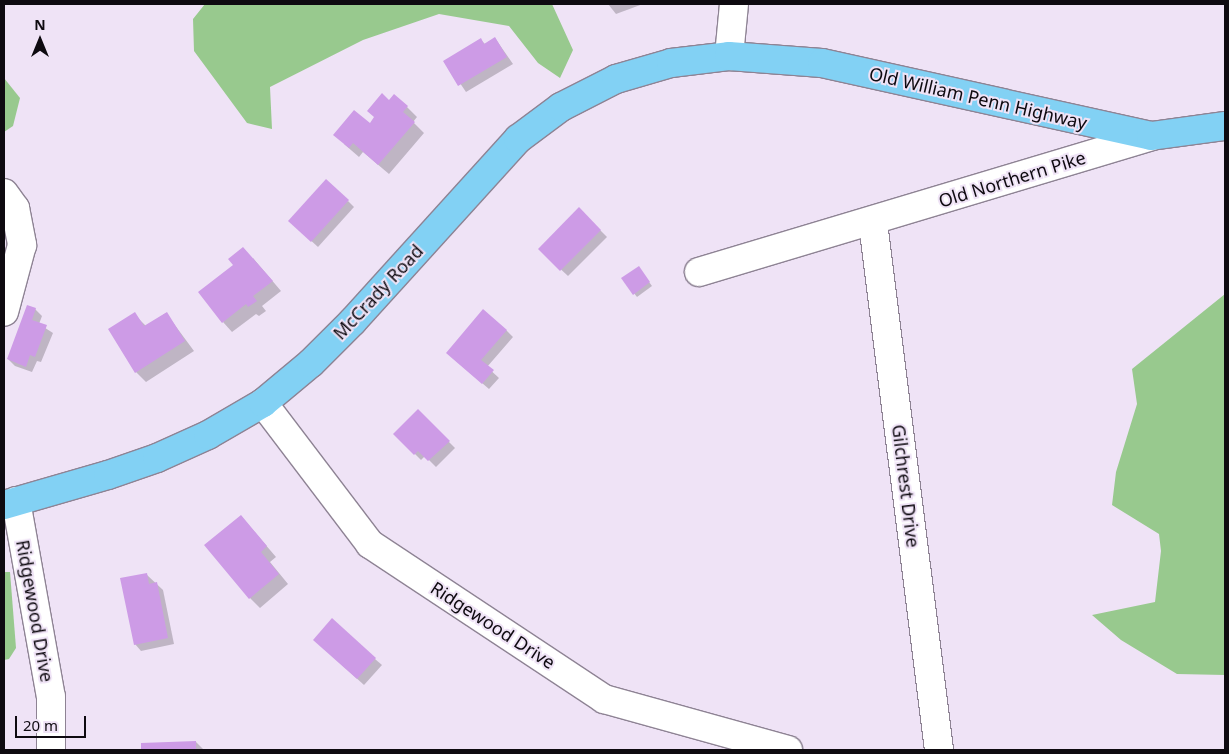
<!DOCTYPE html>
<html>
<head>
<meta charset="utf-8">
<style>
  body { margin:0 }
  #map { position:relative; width:1229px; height:754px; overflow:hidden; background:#efe3f6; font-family:"Noto Sans",sans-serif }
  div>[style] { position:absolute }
  .green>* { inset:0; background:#98c98e }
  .shadow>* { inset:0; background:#0003 }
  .building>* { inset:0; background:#cd9be6 }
  .roads { filter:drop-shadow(1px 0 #8e8394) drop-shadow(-1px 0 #8e8394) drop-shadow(0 1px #8e8394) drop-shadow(0 -1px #8e8394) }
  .minor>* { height:28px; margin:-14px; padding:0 14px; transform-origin:14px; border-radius:14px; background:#fff }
  .major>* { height:28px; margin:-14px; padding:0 14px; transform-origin:14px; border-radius:14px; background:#82d1f4 }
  span { translate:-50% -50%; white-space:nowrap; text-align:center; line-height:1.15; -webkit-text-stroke:4px #efe3f6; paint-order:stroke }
  .street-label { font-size:18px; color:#0e0a10 }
  .frame { position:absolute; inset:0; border:5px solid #0e0a10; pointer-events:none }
  .north { position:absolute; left:15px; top:15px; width:50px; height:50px; -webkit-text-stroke:4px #efe3f6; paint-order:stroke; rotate:0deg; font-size:14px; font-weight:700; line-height:20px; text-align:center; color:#0e0a10 }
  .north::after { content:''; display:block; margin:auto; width:18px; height:22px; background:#0e0a10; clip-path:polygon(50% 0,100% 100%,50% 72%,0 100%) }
  .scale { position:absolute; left:15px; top:716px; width:71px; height:22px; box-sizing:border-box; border:2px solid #0e0a10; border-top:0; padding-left:6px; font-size:15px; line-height:18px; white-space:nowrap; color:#0e0a10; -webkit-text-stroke:4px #efe3f6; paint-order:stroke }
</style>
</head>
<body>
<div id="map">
  <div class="green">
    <i style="clip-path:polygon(205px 4px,552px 4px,573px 50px,560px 78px,538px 63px,509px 26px,439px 14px,363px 40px,270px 87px,272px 129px,247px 123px,194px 51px,193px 19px)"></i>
    <i style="clip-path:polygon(4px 78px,20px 98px,13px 126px,4px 132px)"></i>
    <i style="clip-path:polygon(1225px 294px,1225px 675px,1177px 674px,1121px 640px,1092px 615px,1155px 602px,1161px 551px,1159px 534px,1112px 505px,1116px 472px,1137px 404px,1132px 369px)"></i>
    <i style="clip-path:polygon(4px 572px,10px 572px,16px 648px,9px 659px,4px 660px)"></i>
  </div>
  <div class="shadow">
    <i style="clip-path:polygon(608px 4px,643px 4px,616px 14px)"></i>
    <i style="clip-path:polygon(495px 38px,513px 64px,466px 92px,445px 61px,481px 40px,485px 44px)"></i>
    <i style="clip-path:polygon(389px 102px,407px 107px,417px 117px,413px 122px,424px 133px,389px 174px,363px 152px,359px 157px,344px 144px,370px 125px)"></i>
    <i style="clip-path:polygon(348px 201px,354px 207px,318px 247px,296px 227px)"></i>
    <i style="clip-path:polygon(579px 209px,607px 237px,568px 276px,539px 249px)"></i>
    <i style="clip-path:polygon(253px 258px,281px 291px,262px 306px,266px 311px,259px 316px,256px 314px,232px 332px,223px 322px)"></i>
    <i style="clip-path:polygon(641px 271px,652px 286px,637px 297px,623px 279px)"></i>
    <i style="clip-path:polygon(35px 309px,42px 316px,39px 324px,53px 333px,41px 362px,37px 361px,32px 372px,15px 366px,8px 359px)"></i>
    <i style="clip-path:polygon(166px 313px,194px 351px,146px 382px,136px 372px,134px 314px,146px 326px)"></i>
    <i style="clip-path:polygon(506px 330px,513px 337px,487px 367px,499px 378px,489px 389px,454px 359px)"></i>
    <i style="clip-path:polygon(418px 411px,455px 448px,436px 467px,425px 456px,421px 460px,395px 434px)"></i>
    <i style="clip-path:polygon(241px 516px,276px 557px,270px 562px,288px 584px,260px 608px,250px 598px)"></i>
    <i style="clip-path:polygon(146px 574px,163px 590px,174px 644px,141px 651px,135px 644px)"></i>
    <i style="clip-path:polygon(321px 646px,375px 659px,382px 665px,364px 685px)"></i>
    <i style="clip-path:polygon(196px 742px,204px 750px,142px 750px,142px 744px)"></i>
  </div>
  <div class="building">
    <i style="clip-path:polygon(495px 37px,507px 57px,458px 86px,443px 61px,481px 38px,484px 44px)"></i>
    <i style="clip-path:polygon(382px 93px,389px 100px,394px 94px,408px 106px,403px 112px,415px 122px,378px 165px,353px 143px,349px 148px,333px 135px,354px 110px,370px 123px,374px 117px,367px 111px)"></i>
    <i style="clip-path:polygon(326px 179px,349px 200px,311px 242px,288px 221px)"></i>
    <i style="clip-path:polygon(579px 207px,601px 230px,560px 271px,538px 249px)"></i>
    <i style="clip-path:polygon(243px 247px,273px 281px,253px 296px,257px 301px,248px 307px,246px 304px,222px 323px,198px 292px,233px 265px,228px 259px)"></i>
    <i style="clip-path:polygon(639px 266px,650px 282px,633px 295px,621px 278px)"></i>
    <i style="clip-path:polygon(27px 305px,36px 308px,32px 320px,47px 325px,35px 357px,30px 355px,26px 367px,7px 359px)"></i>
    <i style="clip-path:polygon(483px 309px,507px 330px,481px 360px,494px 370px,482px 384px,446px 353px)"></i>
    <i style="clip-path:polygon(135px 312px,144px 326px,167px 312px,185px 341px,135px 373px,108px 329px)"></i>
    <i style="clip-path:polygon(418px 409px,450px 441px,428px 461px,418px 451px,414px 455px,393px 434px)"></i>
    <i style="clip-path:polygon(241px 515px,267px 546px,261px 552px,279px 574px,249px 599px,204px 545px)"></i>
    <i style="clip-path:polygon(147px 573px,149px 584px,157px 582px,168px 638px,134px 645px,120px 578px)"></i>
    <i style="clip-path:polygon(332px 618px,376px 658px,357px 679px,313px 640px)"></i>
    <i style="clip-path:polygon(196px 741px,196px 750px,141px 750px,141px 743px)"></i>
  </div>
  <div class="roads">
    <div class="minor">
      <i style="left:729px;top:56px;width:52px;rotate:-84.5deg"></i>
      <i style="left:4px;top:193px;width:19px;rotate:54deg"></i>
      <i style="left:15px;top:208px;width:38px;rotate:79deg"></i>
      <i style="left:22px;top:245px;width:69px;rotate:105deg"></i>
      <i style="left:873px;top:223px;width:531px;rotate:82.86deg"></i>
      <i style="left:699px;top:272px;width:472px;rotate:-16.7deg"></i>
      <i style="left:263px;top:403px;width:177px;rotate:52.8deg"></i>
      <i style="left:370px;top:544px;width:281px;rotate:33.5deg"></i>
      <i style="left:604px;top:699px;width:191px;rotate:15.5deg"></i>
      <i style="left:16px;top:501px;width:199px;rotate:79.9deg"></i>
      <i style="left:51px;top:697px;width:53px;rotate:90deg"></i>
    </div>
    <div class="major">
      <i style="left:4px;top:505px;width:108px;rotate:-16.1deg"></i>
      <i style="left:108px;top:475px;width:52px;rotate:-19.1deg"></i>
      <i style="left:157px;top:458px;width:56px;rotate:-24.3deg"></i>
      <i style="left:208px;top:435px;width:64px;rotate:-30.2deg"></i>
      <i style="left:263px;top:403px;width:62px;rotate:-39.8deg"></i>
      <i style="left:311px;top:363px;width:59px;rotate:-45deg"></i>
      <i style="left:353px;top:321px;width:246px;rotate:-47.8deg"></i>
      <i style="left:518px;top:139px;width:54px;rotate:-36.7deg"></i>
      <i style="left:561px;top:107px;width:62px;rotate:-27deg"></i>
      <i style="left:616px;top:79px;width:57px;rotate:-16.2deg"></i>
      <i style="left:671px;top:63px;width:58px;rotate:-6.9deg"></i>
      <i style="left:729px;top:56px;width:93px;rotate:4.3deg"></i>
      <i style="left:822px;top:63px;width:337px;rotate:12.5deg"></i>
      <i style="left:1151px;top:136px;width:75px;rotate:-7.7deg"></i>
    </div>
  </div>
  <div class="street-label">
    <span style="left:978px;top:98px;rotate:13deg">Old William Penn Highway</span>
    <span style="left:1012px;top:179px;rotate:-17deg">Old Northern Pike</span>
    <span style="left:378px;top:292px;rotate:-47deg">McCrady Road</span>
    <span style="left:906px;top:486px;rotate:83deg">Gilchrest Drive</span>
    <span style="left:35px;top:611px;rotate:80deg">Ridgewood Drive</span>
    <span style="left:493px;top:625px;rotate:33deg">Ridgewood Drive</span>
  </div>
  <div class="frame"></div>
  <div class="north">N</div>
  <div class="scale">20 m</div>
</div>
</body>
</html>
